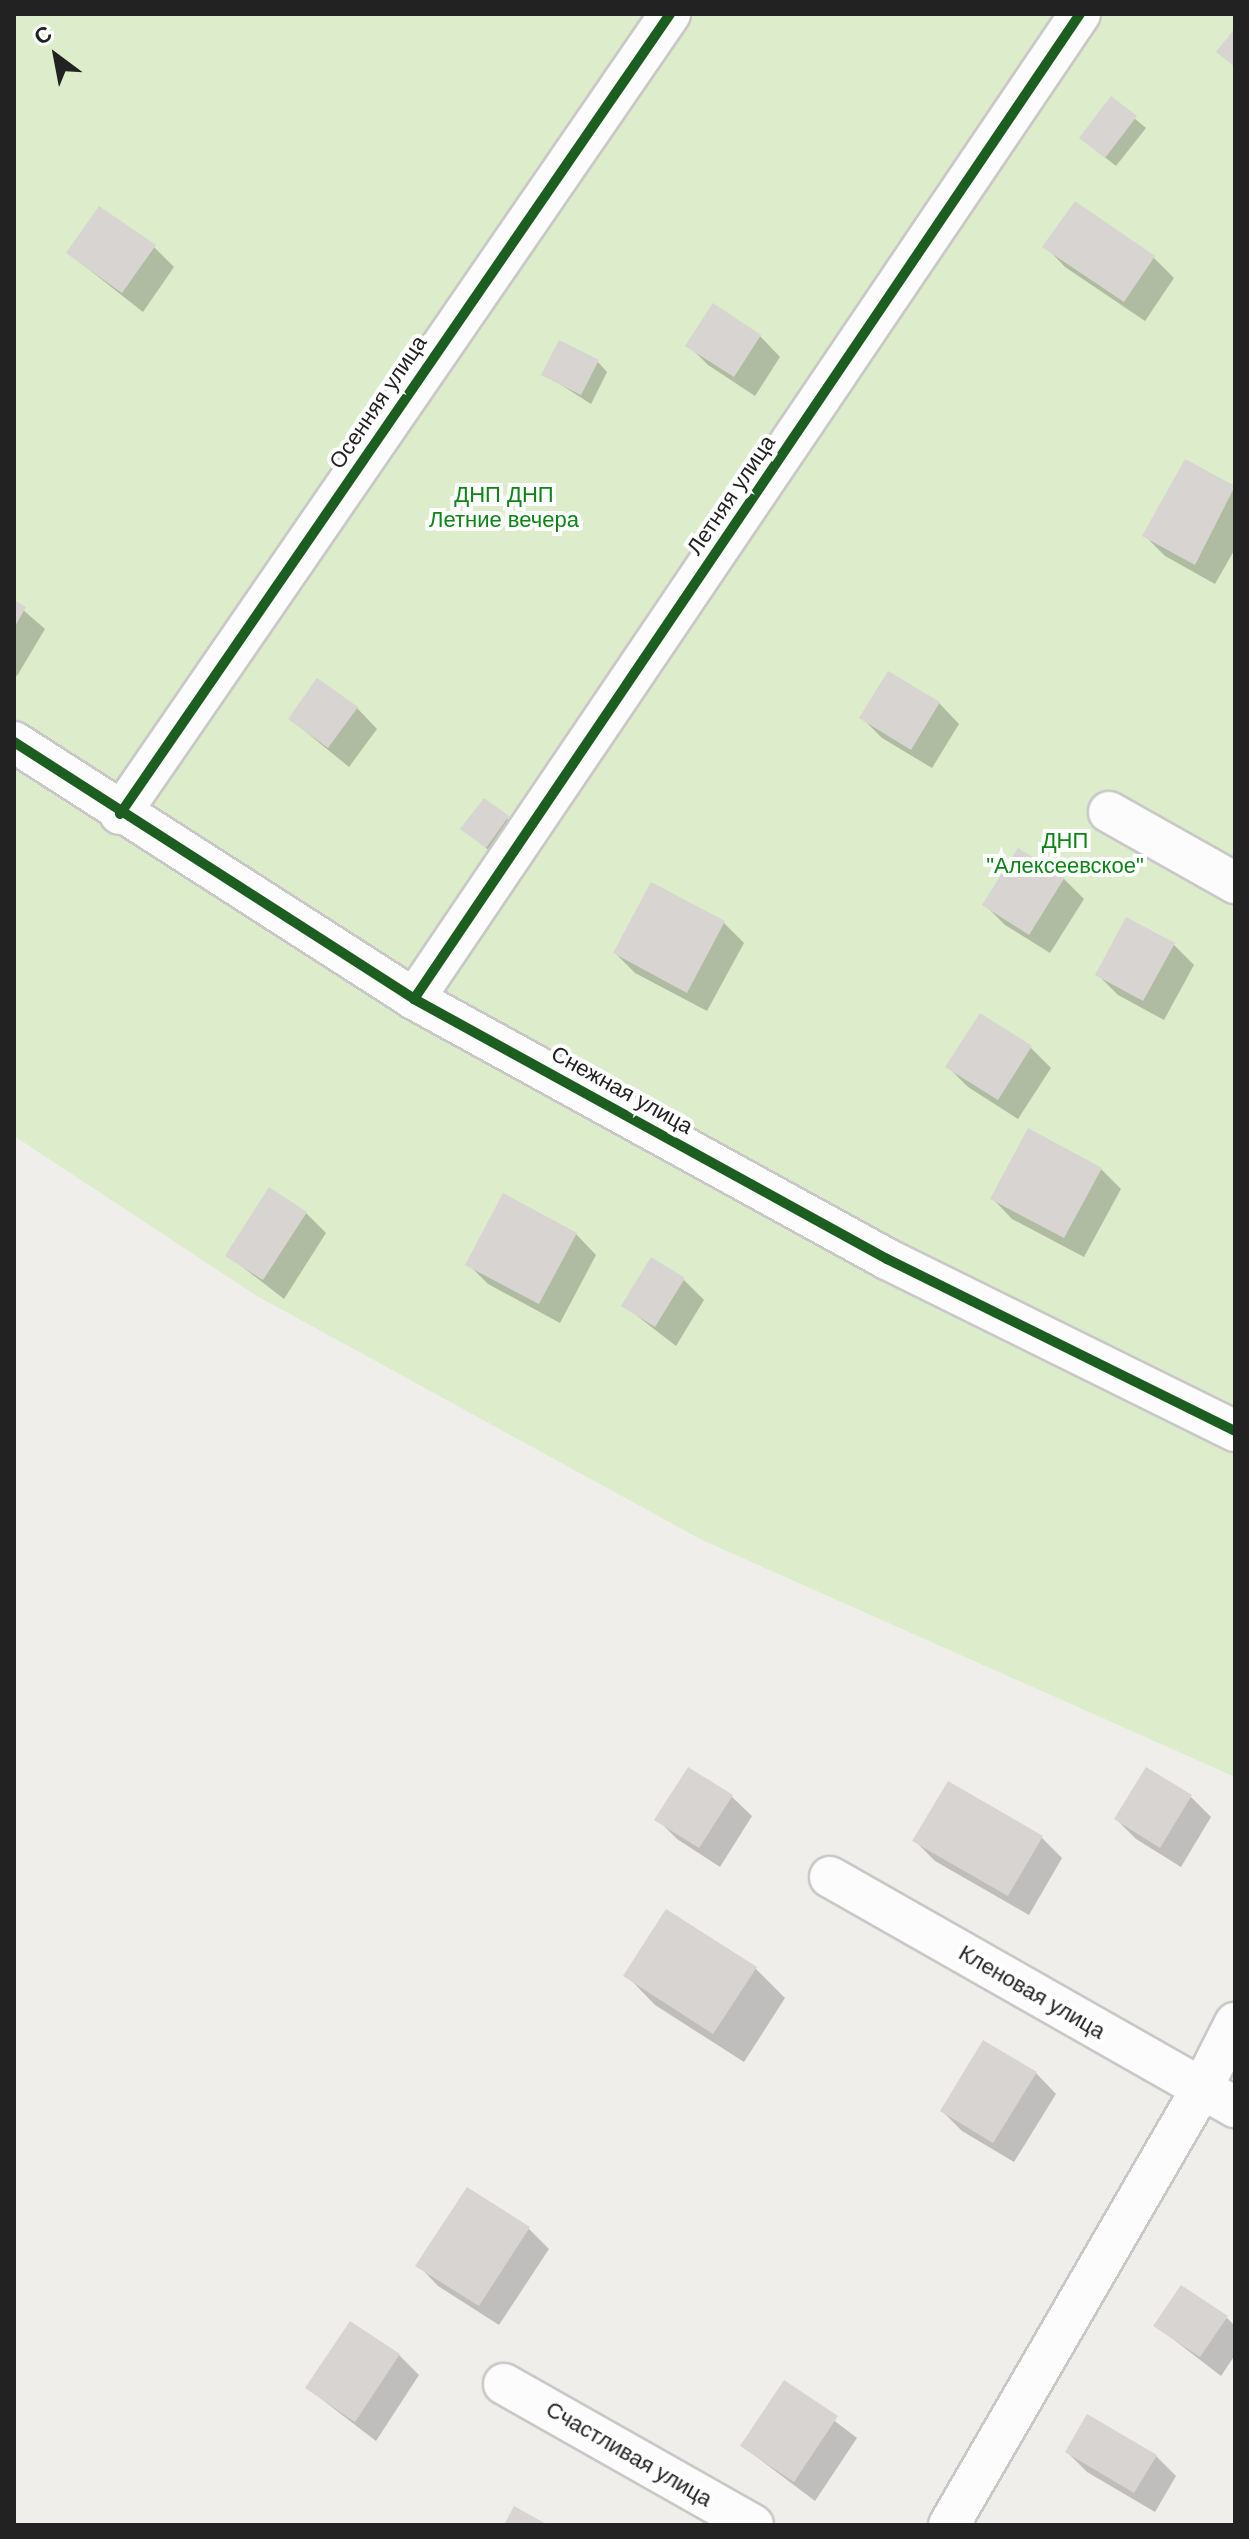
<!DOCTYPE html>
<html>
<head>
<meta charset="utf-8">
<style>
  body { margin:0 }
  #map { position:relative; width:1249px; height:2539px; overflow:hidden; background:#f0eeeb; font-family:Helvetica,sans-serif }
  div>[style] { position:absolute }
  .grass>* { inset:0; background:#ddeccb }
  .shadow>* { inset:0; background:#0003 }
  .building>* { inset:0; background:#d7d4d2 }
  .roads { filter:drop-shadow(2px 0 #c9c8c7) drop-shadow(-2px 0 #c9c8c7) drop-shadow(0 2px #c9c8c7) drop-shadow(0 -2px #c9c8c7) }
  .minor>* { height:40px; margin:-20px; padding:0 20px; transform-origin:20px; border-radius:20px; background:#fdfcfc }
  .cycleway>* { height:10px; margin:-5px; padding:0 5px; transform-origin:5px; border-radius:5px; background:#1b5e20 }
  span { translate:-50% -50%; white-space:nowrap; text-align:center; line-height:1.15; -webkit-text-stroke:8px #fff; paint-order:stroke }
  .street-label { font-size:22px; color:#222 }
  .park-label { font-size:22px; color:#0c8416 }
  .frame { position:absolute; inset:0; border:16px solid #222; pointer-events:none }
  .north { position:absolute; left:16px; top:16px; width:80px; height:80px; -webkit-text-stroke:6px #fff; paint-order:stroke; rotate:328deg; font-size:22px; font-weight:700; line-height:32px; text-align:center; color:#222 }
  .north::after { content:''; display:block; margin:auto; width:28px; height:36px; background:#222; clip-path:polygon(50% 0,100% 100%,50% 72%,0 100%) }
</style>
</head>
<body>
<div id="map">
  <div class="grass">
    <i style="clip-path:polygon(14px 14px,1235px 14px,1235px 1777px,702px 1540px,257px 1296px,14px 1136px)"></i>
  </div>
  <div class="shadow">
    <i style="clip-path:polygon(1111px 99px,1146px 128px,1116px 166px,1092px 147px)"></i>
    <i style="clip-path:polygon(1075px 203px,1154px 258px,1174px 278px,1145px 321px,1065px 267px,1045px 246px)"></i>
    <i style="clip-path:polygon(154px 247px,174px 267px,143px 312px,68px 253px)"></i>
    <i style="clip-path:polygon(760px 336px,780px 357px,755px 396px,708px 365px,688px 345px)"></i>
    <i style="clip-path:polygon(598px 362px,607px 372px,591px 404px,544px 374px)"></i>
    <i style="clip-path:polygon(1186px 461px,1235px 489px,1235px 549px,1215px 584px,1165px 556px,1145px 536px)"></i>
    <i style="clip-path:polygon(14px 602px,45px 629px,17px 676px,14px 674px)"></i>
    <i style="clip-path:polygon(939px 703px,959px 724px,932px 768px,882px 738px,862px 718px)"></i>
    <i style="clip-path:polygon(357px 708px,377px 729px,349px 767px,290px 719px)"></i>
    <i style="clip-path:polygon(507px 818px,517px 827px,496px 856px,462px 829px)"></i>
    <i style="clip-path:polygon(1064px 879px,1084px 899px,1050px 953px,1005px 925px,985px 905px)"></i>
    <i style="clip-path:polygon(724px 923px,744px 943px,707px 1011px,635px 973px,615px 953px)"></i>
    <i style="clip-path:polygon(1174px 945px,1194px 965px,1164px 1020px,1118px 995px,1098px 975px)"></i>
    <i style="clip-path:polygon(981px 1016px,1031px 1048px,1051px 1068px,1018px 1119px,968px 1087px,948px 1067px)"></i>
    <i style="clip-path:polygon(1101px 1169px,1121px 1189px,1084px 1257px,1012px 1219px,992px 1198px)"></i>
    <i style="clip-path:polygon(504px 1196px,576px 1234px,596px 1255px,560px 1323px,488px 1284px,468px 1264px)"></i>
    <i style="clip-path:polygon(306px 1213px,326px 1233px,284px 1299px,227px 1255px)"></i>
    <i style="clip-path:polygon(684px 1280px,704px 1300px,676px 1346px,623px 1305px)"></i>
    <i style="clip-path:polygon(1146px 1770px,1191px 1797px,1211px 1817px,1181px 1867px,1136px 1839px,1116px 1819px)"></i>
    <i style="clip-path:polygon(731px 1796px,752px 1816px,720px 1867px,677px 1839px,657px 1819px)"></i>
    <i style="clip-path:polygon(1042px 1838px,1062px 1858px,1029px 1915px,935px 1861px,915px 1841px)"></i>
    <i style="clip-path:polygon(755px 1968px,785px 1998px,744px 2062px,655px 2005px,626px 1975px)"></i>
    <i style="clip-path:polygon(1036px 2073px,1056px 2094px,1014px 2162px,962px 2131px,942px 2111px)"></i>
    <i style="clip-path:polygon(468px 2189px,529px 2229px,549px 2249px,499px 2325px,438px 2286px,418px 2265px)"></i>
    <i style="clip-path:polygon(1227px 2318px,1235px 2326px,1235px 2355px,1221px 2376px,1156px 2326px)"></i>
    <i style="clip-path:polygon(399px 2355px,419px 2375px,376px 2441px,307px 2388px)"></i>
    <i style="clip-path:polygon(785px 2383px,857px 2438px,815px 2501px,742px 2446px)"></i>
    <i style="clip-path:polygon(1067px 2452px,1156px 2456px,1176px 2476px,1155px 2512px,1087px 2472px)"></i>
  </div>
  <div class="building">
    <i style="clip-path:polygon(1235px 28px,1235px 67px,1216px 52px)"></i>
    <i style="clip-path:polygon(1111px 96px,1137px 116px,1105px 158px,1079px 138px)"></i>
    <i style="clip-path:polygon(1075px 201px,1155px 256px,1124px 302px,1042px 247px)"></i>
    <i style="clip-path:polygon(99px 206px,156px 245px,122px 293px,66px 253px)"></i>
    <i style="clip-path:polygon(713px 303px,761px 335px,734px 377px,685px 346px)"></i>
    <i style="clip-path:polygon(559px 340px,599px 360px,581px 395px,541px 375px)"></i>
    <i style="clip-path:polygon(1185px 459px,1235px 486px,1195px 565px,1142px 536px)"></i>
    <i style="clip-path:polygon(14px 600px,26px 607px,14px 628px)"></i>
    <i style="clip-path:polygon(888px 671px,940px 702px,911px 750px,859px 718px)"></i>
    <i style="clip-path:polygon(317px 678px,358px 707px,328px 748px,288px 719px)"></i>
    <i style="clip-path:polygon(484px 798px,509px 816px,486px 848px,460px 829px)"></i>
    <i style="clip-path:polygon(1018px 848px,1065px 877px,1029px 935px,982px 905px)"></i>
    <i style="clip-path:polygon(651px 882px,725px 921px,687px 993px,613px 953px)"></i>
    <i style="clip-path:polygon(1126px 917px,1175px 943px,1143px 1001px,1095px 975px)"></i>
    <i style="clip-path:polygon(980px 1013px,1032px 1046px,998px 1100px,945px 1067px)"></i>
    <i style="clip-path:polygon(1028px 1128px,1102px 1168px,1064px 1238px,990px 1199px)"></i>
    <i style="clip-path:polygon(269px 1187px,307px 1212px,263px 1280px,225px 1256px)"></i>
    <i style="clip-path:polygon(503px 1193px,577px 1233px,539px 1304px,465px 1265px)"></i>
    <i style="clip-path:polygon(651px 1257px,685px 1278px,655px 1327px,621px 1306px)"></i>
    <i style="clip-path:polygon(688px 1767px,733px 1795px,699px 1848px,654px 1820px)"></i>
    <i style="clip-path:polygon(1146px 1767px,1192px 1795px,1160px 1848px,1114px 1819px)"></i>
    <i style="clip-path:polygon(948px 1781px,1043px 1836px,1008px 1896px,912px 1841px)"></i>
    <i style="clip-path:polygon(666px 1909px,757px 1967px,713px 2034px,623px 1976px)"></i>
    <i style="clip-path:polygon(983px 2040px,1037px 2072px,993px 2143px,940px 2111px)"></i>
    <i style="clip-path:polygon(467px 2187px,530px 2227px,479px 2306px,415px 2266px)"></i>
    <i style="clip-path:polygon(1181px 2285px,1228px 2316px,1200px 2357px,1153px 2326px)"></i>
    <i style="clip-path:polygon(350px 2321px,400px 2354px,355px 2422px,305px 2388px)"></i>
    <i style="clip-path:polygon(784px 2380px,838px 2416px,794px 2482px,740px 2446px)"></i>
    <i style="clip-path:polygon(1087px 2414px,1157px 2455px,1134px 2493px,1065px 2452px)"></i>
    <i style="clip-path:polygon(514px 2506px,548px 2525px,504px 2525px)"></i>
  </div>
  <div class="roads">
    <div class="minor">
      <i style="left:14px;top:742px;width:475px;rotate:32.7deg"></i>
      <i style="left:414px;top:999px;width:540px;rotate:28.8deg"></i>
      <i style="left:887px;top:1259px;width:388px;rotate:26.3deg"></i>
      <i style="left:1109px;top:812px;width:145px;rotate:29.4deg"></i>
      <i style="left:120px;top:814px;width:971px;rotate:-55.49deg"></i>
      <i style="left:414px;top:999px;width:1189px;rotate:-55.94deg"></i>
      <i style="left:830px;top:1877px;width:466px;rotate:29.6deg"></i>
      <i style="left:504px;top:2384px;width:286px;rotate:29.5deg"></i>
      <i style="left:949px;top:2525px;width:505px;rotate:-59.93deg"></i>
      <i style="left:1202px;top:2088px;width:73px;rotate:-63.1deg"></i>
    </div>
  </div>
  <div class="cycleway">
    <i style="left:14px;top:742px;width:475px;rotate:32.7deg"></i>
    <i style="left:414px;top:999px;width:540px;rotate:28.8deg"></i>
    <i style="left:887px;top:1259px;width:388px;rotate:26.3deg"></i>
    <i style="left:120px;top:814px;width:971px;rotate:-55.49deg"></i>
    <i style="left:414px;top:999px;width:1189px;rotate:-55.94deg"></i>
  </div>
  <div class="street-label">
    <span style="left:378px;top:402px;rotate:-56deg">Осенняя улица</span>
    <span style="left:731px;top:495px;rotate:-56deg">Летняя улица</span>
    <span style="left:622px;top:1090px;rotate:29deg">Снежная улица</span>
    <span style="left:1032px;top:1992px;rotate:30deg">Кленовая улица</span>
    <span style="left:629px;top:2454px;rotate:30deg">Счастливая улица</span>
  </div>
  <div class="park-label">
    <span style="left:504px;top:507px">ДНП ДНП<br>Летние вечера</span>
    <span style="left:1065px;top:853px">ДНП<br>"Алексеевское"</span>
  </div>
  <div class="frame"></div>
  <div class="north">С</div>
</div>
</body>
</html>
